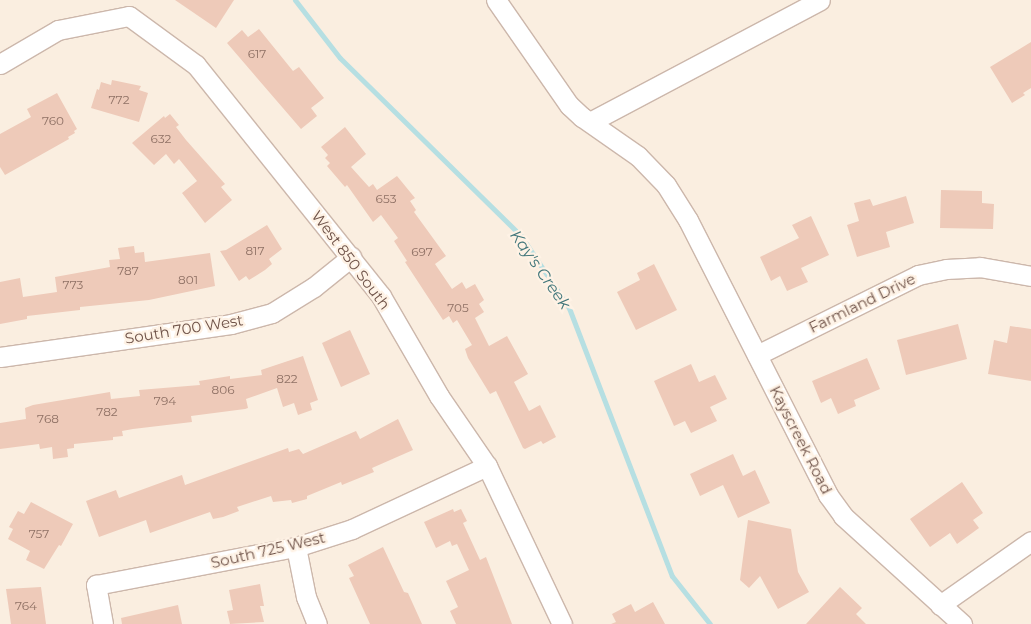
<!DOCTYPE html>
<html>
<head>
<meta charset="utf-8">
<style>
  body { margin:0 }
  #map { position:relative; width:1031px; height:624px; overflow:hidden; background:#faeee0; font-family:Montserrat,sans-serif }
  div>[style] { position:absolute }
  .stream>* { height:5px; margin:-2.5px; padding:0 2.5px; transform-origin:2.5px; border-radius:2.5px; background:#b6dfe2 }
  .building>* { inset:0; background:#eecab9 }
  .roads { filter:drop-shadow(1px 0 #ccb7ab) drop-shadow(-1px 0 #ccb7ab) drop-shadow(0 1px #ccb7ab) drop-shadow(0 -1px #ccb7ab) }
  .street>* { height:19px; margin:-9.5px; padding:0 9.5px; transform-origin:9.5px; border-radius:9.5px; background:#fff }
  span { translate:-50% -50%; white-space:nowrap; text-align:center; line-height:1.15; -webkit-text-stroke:4.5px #fef2e5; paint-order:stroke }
  .number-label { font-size:12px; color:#8f7165 }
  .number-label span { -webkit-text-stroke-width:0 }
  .street-label { font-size:15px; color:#6f5349 }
  .water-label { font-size:16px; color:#42777b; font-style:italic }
</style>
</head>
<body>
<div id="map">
  <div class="stream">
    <i style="left:295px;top:0;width:73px;rotate:52.2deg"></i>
    <i style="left:340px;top:58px;width:254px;rotate:44.5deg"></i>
    <i style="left:521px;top:236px;width:87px;rotate:56.3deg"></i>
    <i style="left:569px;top:308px;width:287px;rotate:69deg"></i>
    <i style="left:672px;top:576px;width:61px;rotate:51.6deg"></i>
  </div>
  <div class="building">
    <i style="clip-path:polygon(175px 0,234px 0,216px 28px)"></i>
    <i style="clip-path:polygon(259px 29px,293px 71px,299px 67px,324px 98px,311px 108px,317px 116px,301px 129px,227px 43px,242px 30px,248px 37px)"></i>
    <i style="clip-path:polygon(1031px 42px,1031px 88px,1023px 93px,1025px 95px,1012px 103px,990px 67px)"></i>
    <i style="clip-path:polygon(112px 80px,141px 86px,139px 90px,148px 93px,139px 122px,91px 108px,97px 89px,99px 90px,101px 82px,111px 85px)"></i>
    <i style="clip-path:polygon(57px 93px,77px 129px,74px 131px,75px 133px,68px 137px,69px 139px,5px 175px,0 167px,0 134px,31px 117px,27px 109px)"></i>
    <i style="clip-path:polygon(170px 114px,179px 125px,176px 127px,186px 140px,225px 184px,221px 187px,232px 200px,205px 223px,182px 193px,197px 181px,179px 159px,174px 164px,166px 154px,154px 165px,132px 143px,164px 116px,165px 118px)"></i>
    <i style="clip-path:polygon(345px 127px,366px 154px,351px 167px,369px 187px,373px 184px,377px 190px,397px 176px,415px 198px,410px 201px,416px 210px,414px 212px,446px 256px,435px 264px,452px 289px,462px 282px,466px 289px,475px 284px,484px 300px,479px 304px,484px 312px,475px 318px,489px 346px,507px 336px,528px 374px,514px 382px,529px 411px,540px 405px,556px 437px,543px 444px,541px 441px,525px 449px,523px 448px,496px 391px,490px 394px,468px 358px,465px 349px,472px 345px,457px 320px,453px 323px,449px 316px,443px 320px,405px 262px,407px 261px,394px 241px,398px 238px,381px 215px,373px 222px,347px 185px,345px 187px,327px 166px,330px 163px,325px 158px,328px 155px,321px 147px)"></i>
    <i style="clip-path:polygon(941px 190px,982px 191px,982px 203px,994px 204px,993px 229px,940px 228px)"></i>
    <i style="clip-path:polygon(906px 196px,914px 223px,886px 232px,890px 247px,857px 257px,847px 225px,859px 221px,854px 203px,870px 199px,873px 206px)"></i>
    <i style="clip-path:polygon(811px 216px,829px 255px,801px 268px,808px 282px,787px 291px,780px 276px,771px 281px,760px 257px,799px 238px,792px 225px)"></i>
    <i style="clip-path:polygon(267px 225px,282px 249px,269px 259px,272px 264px,265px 270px,249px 280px,246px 276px,239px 281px,220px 251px,226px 250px)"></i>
    <i style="clip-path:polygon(134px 246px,135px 253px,144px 252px,145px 262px,210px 253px,215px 286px,149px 300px,80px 307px,80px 310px,27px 316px,27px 319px,0 324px,0 282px,20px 278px,23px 297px,57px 292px,55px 277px,110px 267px,109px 260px,120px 259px,118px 248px)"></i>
    <i style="clip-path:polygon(654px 264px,677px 310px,636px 330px,617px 292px,640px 280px,637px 273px)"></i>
    <i style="clip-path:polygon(958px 324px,967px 359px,906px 375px,897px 340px)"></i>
    <i style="clip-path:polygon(1010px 326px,1031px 329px,1031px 381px,988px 374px,994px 340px,1007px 343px)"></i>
    <i style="clip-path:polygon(350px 330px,370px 374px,341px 387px,322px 343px)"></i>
    <i style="clip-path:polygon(303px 356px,318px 400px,310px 403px,312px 410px,298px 415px,294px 403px,283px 407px,277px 388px,246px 399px,248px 408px,245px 409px,191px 416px,192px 422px,133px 429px,122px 431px,123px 436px,113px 437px,113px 440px,74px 444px,74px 448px,67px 449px,68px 457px,53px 459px,52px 447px,40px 449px,39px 444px,0 449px,0 423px,26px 419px,25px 408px,33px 405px,110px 392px,111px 399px,140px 396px,139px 390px,200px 385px,199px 381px,230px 376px,230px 379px,262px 375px,261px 370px)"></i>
    <i style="clip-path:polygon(867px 358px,880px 389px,854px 400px,856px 406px,838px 414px,831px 398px,821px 403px,812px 381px)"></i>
    <i style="clip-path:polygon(691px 364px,699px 382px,715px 375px,727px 399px,710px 407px,717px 421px,691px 433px,685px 421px,674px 426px,654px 381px)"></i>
    <i style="clip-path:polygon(398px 419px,413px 450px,372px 468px,374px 472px,342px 485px,341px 482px,307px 496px,307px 499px,292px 503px,291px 500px,273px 502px,271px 496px,237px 507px,239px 511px,223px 517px,213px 519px,210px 512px,150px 533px,146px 520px,99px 537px,86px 501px,116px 490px,119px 498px,182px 475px,185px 485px,288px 448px,289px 452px,299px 449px,303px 454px,356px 431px,360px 439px)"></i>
    <i style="clip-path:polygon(733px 454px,743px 476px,755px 470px,770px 503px,738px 518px,723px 485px,700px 496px,690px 474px)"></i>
    <i style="clip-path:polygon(962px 482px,983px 513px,973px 520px,979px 528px,957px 544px,950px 533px,930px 547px,910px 519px)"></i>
    <i style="clip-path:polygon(31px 502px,73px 524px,61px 546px,59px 545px,44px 569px,26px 560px,30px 551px,8px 539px,13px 529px,9px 527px,18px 511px,24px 514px)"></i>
    <i style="clip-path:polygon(453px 509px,454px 512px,461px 509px,467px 521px,463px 523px,480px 560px,486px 557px,512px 624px,456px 624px,450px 611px,458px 607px,446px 581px,469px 570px,457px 544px,452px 546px,450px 541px,436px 548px,424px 522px)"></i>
    <i style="clip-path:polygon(748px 520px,791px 529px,798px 572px,809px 592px,778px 609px,760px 576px,749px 588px,740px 580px)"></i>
    <i style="clip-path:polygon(383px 547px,404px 592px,408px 593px,422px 624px,370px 624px,349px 578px,354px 576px,348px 565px)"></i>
    <i style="clip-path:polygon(260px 584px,264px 606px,260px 606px,264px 622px,230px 624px,227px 611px,233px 610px,229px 590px)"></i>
    <i style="clip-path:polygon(41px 587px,46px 624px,11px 624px,6px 589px)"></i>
    <i style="clip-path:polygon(840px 587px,862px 608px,856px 614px,866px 624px,806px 624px)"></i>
    <i style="clip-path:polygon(653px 602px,665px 624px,611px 624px,616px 622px,612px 614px,631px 604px,635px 612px)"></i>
    <i style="clip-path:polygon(178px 605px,182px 624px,122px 624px,121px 618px)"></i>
  </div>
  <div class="roads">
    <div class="street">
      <i style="left:496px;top:0;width:128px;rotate:55.2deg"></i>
      <i style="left:569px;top:105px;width:18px;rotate:43deg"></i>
      <i style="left:582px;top:117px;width:68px;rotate:34.9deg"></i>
      <i style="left:638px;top:156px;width:40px;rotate:46deg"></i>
      <i style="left:666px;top:185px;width:41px;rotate:57.8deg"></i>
      <i style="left:688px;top:220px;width:309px;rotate:63deg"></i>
      <i style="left:828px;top:495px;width:26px;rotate:54deg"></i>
      <i style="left:843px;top:516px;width:161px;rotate:42.2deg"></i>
      <i style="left:0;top:64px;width:67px;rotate:-30.4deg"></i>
      <i style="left:58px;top:30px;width:72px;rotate:-11.2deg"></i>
      <i style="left:129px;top:16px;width:83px;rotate:36.2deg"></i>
      <i style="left:196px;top:65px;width:296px;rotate:51.3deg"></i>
      <i style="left:381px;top:296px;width:116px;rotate:59.9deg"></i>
      <i style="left:439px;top:396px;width:85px;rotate:55.6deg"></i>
      <i style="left:487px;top:466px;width:175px;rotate:64.6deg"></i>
      <i style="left:590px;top:122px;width:260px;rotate:-27.9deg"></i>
      <i style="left:757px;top:355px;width:180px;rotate:-26.4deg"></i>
      <i style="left:918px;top:275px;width:29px;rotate:-12deg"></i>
      <i style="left:946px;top:269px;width:34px;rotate:-3deg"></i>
      <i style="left:980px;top:267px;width:52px;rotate:10deg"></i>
      <i style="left:0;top:357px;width:233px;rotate:-8.1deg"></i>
      <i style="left:231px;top:324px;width:42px;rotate:-15deg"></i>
      <i style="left:272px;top:313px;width:49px;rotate:-31.8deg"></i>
      <i style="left:314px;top:287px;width:48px;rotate:-39deg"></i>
      <i style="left:296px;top:547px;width:51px;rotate:78.7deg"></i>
      <i style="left:306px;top:597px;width:29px;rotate:68deg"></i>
      <i style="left:940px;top:605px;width:111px;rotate:-35.1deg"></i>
      <i style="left:103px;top:624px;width:40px;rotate:-100deg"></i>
      <i style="left:96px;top:585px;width:204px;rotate:-10.8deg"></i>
      <i style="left:296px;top:547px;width:59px;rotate:-17.8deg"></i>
      <i style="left:352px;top:529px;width:149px;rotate:-25deg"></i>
    </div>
  </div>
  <div class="number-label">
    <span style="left:257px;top:54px">617</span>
    <span style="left:119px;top:100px">772</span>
    <span style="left:53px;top:121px">760</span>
    <span style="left:161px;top:139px">632</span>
    <span style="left:386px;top:199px">653</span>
    <span style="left:255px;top:251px">817</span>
    <span style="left:422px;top:252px">697</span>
    <span style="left:128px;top:271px">787</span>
    <span style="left:188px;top:280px">801</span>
    <span style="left:73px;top:285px">773</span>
    <span style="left:458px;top:308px">705</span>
    <span style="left:287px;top:379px">822</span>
    <span style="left:223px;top:390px">806</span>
    <span style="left:165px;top:401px">794</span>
    <span style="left:107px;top:412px">782</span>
    <span style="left:48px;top:419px">768</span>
    <span style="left:39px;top:534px">757</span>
    <span style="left:26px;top:606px">764</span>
  </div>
  <div class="street-label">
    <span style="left:351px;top:260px;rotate:53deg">West 850 South</span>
    <span style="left:862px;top:303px;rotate:-26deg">Farmland Drive</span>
    <span style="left:184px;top:329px;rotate:-9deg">South 700 West</span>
    <span style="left:801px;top:440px;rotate:63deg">Kayscreek Road</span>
    <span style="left:268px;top:550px;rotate:-13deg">South 725 West</span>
  </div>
  <div class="water-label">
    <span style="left:540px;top:270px;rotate:55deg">Kay's Creek</span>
  </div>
</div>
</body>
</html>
